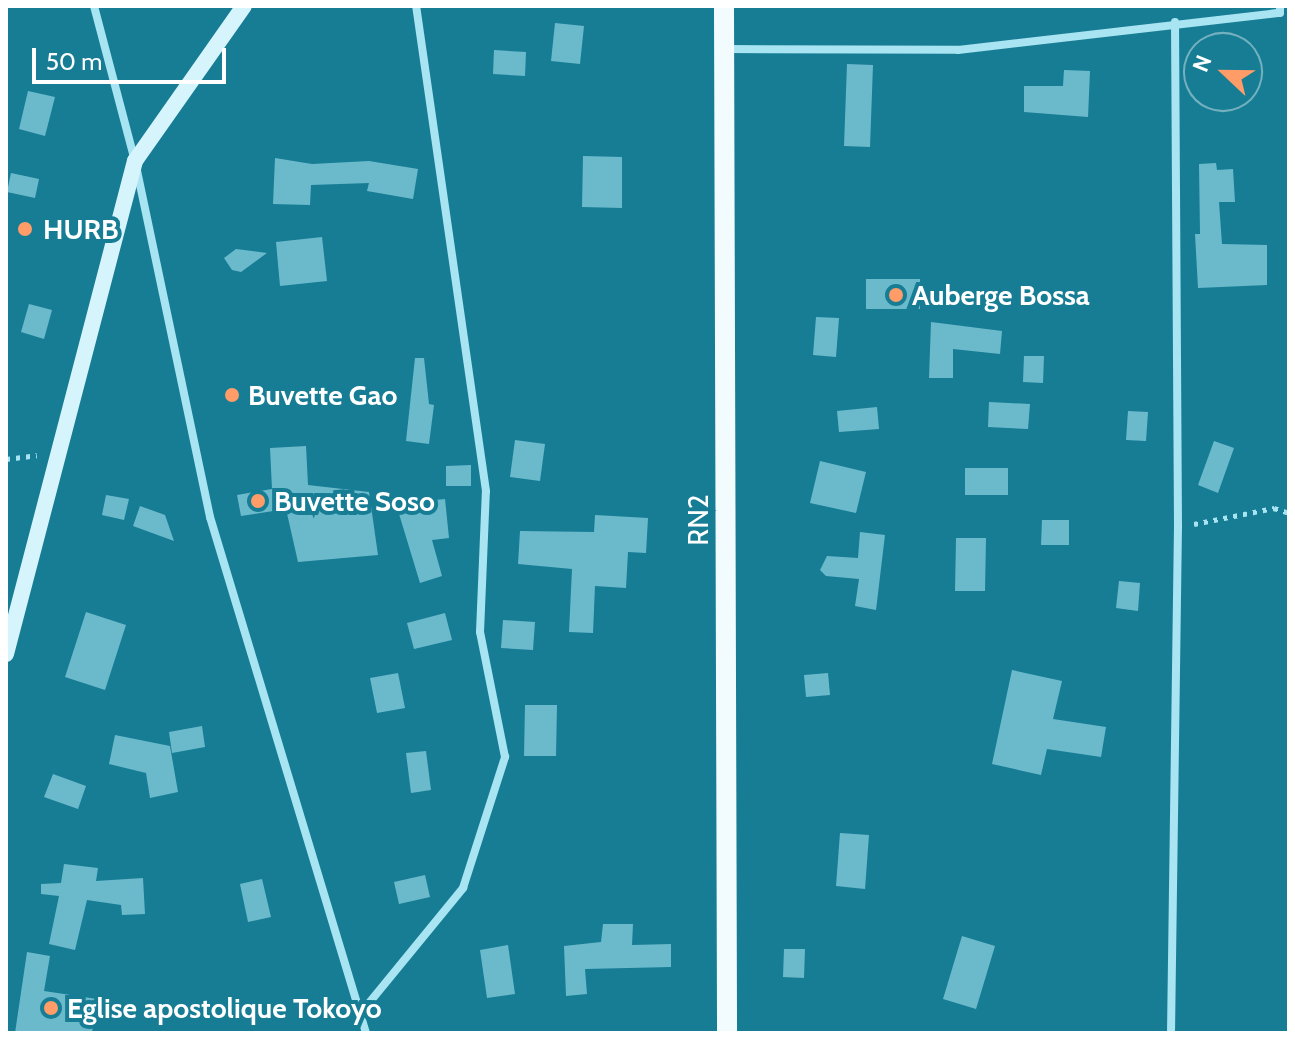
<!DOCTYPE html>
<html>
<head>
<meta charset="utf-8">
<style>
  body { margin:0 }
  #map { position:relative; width:1295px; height:1039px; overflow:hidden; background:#177d95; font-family:Cabin,sans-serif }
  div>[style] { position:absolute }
  .building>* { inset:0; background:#6bbacc }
  .path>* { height:5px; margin-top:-2.5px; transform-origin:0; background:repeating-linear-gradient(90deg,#a8e4f1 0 4px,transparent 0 10px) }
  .street>* { height:8px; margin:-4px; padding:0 4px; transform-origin:4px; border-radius:4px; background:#a8e4f1 }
  .secondary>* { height:16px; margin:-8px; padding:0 8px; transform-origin:8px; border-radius:8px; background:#d6f4fc }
  .primary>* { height:20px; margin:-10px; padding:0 10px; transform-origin:10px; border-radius:10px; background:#f2fcff }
  .dots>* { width:22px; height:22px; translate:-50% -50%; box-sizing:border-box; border:4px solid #177d95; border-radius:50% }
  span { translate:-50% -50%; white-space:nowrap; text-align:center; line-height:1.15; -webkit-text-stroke:8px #177d95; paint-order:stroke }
  .poi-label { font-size:28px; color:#fff; font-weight:700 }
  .left { translate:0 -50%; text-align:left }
  .street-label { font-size:28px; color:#fff }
  .frame { position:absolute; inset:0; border:8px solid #fff; pointer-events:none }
  .north { position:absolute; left:1183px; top:32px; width:80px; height:80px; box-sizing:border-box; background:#177d95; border:2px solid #74b1bf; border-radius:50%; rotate:292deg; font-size:22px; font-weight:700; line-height:32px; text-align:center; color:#fff }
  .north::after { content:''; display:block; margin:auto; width:28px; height:36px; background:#ff9c68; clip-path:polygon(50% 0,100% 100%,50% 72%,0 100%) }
  .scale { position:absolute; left:32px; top:48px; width:194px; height:36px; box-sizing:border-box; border:4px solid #fff; border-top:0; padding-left:10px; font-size:24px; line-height:28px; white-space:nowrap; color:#fff; -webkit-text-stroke:6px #177d95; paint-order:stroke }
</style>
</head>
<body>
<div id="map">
  <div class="building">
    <i style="clip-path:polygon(555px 23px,584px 26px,580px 64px,551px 61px)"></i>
    <i style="clip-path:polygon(494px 50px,526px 52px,525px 76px,493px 74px)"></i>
    <i style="clip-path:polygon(847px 64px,873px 65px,870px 147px,844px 146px)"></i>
    <i style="clip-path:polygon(1064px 70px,1090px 71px,1088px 117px,1024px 112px,1024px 86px,1063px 86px)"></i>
    <i style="clip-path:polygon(28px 91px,55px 97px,45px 136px,19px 129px)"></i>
    <i style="clip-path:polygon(583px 156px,622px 157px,622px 208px,582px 207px)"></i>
    <i style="clip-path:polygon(275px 158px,312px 164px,369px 161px,418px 169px,413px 199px,367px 191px,369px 183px,311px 185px,310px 205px,273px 204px)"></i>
    <i style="clip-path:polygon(1216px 163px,1217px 170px,1233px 169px,1235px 202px,1219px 202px,1222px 244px,1267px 245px,1267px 285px,1198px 288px,1195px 234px,1200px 234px,1199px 164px)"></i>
    <i style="clip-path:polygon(11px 173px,39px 179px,35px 198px,7px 192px)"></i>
    <i style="clip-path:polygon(322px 237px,327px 281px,280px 286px,276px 242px)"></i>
    <i style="clip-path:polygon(236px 249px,267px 253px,241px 272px,232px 270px,224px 258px)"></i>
    <i style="clip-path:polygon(866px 279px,920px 279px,920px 309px,866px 309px)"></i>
    <i style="clip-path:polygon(29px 304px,52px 310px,44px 339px,21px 332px)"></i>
    <i style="clip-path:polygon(816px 317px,839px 318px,836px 357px,813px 355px)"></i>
    <i style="clip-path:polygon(931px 322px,1002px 331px,1000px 354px,953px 349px,953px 378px,929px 378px)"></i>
    <i style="clip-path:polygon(1024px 356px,1044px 356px,1043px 383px,1023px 382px)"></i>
    <i style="clip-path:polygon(415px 358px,424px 358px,429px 404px,434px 405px,429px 444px,406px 441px)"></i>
    <i style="clip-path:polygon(989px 402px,1030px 404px,1028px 429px,988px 427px)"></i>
    <i style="clip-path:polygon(877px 407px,879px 429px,839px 432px,837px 411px)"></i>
    <i style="clip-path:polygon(1128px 411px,1148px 412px,1146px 441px,1126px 440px)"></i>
    <i style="clip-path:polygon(515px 440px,545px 444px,540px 481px,510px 477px)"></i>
    <i style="clip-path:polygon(1214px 441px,1234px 448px,1218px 493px,1198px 485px)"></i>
    <i style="clip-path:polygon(306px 446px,308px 485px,369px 492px,378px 555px,298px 562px,286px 509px,241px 516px,237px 495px,272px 489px,270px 448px)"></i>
    <i style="clip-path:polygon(820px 461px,866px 472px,856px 513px,810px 503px)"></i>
    <i style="clip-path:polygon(471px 465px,471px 486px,446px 486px,446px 466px)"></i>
    <i style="clip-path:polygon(965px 468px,1008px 468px,1008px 495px,965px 495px)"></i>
    <i style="clip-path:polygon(106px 495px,129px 499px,124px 520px,102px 515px)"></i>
    <i style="clip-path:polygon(445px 499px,449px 538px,432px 540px,442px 576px,420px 583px,396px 504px)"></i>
    <i style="clip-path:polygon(140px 506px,165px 515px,174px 541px,133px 526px)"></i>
    <i style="clip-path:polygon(595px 515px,648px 518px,646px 553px,628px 552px,626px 588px,595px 586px,593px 633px,569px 632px,572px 569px,518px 564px,520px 531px,594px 532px)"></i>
    <i style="clip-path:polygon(1042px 520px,1069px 520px,1069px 545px,1041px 545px)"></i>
    <i style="clip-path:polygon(860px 532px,885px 535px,876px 610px,855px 606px,859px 579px,826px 576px,820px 570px,827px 556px,858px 558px)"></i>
    <i style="clip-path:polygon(956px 538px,986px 538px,985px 591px,955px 591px)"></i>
    <i style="clip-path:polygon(1119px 581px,1140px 583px,1138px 611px,1116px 608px)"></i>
    <i style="clip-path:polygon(86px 612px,126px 625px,105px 690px,65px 677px)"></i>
    <i style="clip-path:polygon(445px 613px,452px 640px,414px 649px,407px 623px)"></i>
    <i style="clip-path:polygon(503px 620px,535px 622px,533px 650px,501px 648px)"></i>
    <i style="clip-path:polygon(1012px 670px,1062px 681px,1053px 719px,1106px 727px,1101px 757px,1047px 749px,1041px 775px,992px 764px)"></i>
    <i style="clip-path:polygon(398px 673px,405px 708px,377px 713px,370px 678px)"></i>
    <i style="clip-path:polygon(828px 673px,830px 695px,806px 697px,804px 675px)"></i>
    <i style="clip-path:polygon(525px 705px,557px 705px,556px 756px,524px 756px)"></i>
    <i style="clip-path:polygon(202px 726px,205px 747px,172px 753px,169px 732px)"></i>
    <i style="clip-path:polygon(115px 735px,170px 746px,178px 792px,150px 798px,146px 773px,109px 764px)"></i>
    <i style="clip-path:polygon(426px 751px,431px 790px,411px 793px,406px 753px)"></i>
    <i style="clip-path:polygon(53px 774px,86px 786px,78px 809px,44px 797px)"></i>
    <i style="clip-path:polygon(840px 833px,869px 835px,865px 889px,836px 886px)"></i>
    <i style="clip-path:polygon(64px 864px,98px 868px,96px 881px,143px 878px,145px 914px,122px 915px,121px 905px,87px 900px,75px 950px,49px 944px,59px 896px,41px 894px,41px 884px,61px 883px)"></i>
    <i style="clip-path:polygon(425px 875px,430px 897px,399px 904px,394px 882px)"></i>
    <i style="clip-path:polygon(262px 879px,271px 917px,248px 922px,240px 884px)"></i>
    <i style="clip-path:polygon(603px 924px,633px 924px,632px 945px,671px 944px,671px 967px,585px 969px,587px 994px,566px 996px,564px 946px,601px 942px)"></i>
    <i style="clip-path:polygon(962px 936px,995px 946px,976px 1009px,943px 999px)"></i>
    <i style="clip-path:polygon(508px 945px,515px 994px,487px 998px,480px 950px)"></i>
    <i style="clip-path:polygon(784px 949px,805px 949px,804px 978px,783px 977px)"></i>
    <i style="clip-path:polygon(27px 952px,50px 956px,44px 991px,97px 999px,92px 1033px,15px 1033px)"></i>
  </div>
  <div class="path">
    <i style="left:6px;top:459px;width:31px;rotate:-7deg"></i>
    <i style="left:1194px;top:524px;width:82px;rotate:-11.3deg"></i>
    <i style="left:1274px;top:508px;width:16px;rotate:18deg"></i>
  </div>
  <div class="street">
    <i style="left:94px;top:6px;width:160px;rotate:75.2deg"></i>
    <i style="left:135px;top:161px;width:364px;rotate:78.1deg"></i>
    <i style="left:210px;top:517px;width:539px;rotate:73.18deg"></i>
    <i style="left:725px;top:49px;width:233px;rotate:0.2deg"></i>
    <i style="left:958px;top:50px;width:324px;rotate:-6.6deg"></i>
    <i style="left:1280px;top:13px;width:7px;rotate:-90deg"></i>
    <i style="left:360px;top:1014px;width:163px;rotate:-50.7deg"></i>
    <i style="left:463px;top:888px;width:138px;rotate:-72.2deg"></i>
    <i style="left:505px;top:757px;width:127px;rotate:-101.3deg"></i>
    <i style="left:480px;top:632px;width:141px;rotate:-87.6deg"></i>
    <i style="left:486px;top:491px;width:490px;rotate:-98.2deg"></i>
    <i style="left:1171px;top:1033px;width:506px;rotate:-89.21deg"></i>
    <i style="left:1178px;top:527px;width:505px;rotate:-90.34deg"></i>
  </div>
  <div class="secondary">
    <i style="left:6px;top:654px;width:510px;rotate:-75.34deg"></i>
    <i style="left:135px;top:161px;width:189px;rotate:-54.9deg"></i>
  </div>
  <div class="primary">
    <i style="left:724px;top:6px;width:1027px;rotate:89.83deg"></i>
  </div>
  <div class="dots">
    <i style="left:25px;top:229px;background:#ff9c68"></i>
    <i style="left:896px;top:295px;background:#ff9c68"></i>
    <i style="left:232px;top:395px;background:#ff9c68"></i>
    <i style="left:258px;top:501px;background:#ff9c68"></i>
    <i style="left:51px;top:1008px;background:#ff9c68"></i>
  </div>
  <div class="poi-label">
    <span class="left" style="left:43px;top:229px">HURB</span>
    <span class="left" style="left:912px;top:295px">Auberge Bossa</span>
    <span class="left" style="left:248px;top:395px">Buvette Gao</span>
    <span class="left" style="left:274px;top:501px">Buvette Soso</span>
    <span class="left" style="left:67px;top:1008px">Eglise apostolique Tokoyo</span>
  </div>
  <div class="street-label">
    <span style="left:698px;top:520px;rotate:-90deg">RN2</span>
  </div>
  <div class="frame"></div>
  <div class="north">N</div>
  <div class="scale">50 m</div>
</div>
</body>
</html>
